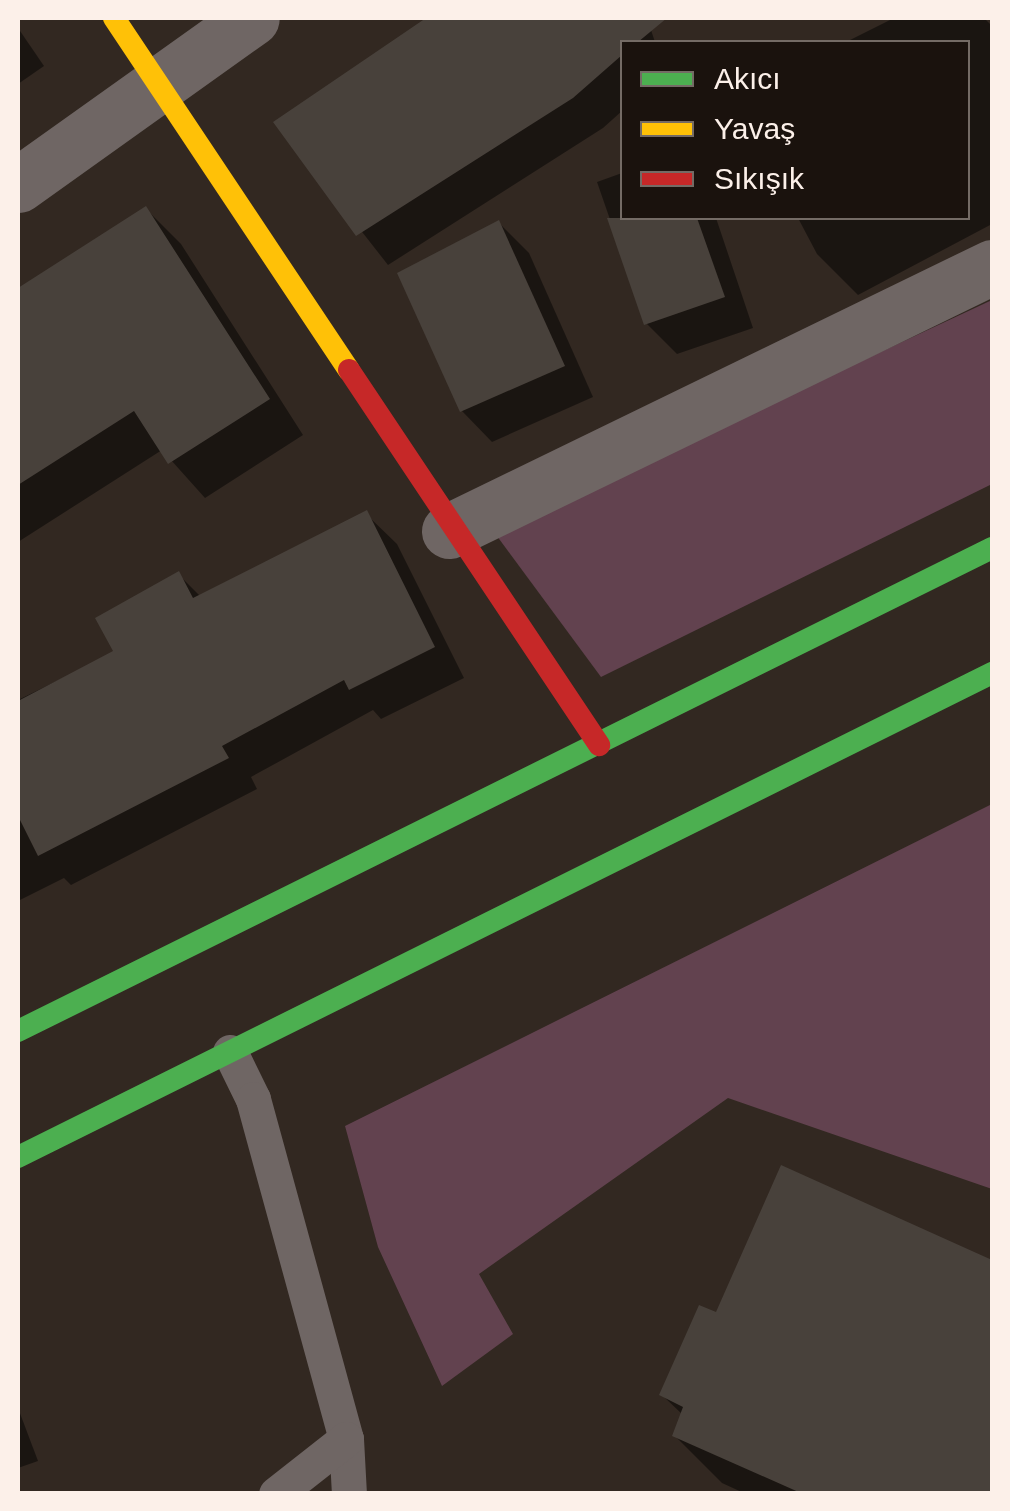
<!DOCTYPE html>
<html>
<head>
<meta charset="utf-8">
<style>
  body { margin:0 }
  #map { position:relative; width:1010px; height:1511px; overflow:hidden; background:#322821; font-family:Arial,sans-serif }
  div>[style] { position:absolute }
  .green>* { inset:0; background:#62424f }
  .shadow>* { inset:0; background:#0007 }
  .building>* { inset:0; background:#48413b }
  .lane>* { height:35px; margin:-17.5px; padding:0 17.5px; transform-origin:17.5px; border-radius:17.5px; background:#6f6664 }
  .street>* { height:55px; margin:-27.5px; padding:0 27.5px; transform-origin:27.5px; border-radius:27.5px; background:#6f6664 }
  .fast>* { height:22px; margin:-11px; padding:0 11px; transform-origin:11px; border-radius:11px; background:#4caf50 }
  .slow>* { height:22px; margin:-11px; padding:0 11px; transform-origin:11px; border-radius:11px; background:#ffc107 }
  .jam>* { height:22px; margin:-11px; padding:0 11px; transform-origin:11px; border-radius:11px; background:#c62828 }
  span { translate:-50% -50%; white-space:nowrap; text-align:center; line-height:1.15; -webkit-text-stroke:10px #1a120d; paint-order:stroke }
  .frame { position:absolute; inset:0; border:20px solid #fcf0e9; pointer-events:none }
  .legend { position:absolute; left:620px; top:40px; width:350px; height:180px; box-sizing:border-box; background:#1a120d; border:2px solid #746b65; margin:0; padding:12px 18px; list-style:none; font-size:30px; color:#fcf0e9 }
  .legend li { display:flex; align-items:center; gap:20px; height:50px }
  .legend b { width:50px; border:2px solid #746b65 }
</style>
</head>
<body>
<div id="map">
  <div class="green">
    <i style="clip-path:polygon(992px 300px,992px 484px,601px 677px,494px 532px)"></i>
    <i style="clip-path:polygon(992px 804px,992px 1189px,728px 1098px,479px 1274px,513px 1334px,442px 1386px,378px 1247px,345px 1126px)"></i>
  </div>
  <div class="shadow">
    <i style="clip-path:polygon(431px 18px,647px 18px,655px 42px,622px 42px,622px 111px,603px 128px,388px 265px,276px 122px)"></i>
    <i style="clip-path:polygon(894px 18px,984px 18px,992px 26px,992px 224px,858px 295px,817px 254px,798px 218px,968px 218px,968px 42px,846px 42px)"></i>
    <i style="clip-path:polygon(18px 28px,44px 66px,18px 84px)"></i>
    <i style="clip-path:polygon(622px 173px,622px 218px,716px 218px,753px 328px,677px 354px,646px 323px,597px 182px)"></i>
    <i style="clip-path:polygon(146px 209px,181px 244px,303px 435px,205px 498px,162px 450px,18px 542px,18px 291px)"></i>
    <i style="clip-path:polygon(499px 223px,529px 253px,593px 397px,492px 442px,462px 411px)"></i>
    <i style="clip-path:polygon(366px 514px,397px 544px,464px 678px,381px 719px,373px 710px,251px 777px,257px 789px,71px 885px,64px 878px,18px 901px,18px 700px,116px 652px,178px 574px,201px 597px)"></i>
    <i style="clip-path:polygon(783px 1169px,992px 1270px,992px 1494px,746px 1494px,722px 1483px,675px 1436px,683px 1415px,662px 1395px,717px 1315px)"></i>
    <i style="clip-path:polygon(18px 1408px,38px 1461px,18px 1468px)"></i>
  </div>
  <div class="building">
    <i style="clip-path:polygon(426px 18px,667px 18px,638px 42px,622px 42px,622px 55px,573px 98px,356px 236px,273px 122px)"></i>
    <i style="clip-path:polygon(146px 206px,270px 399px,168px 464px,134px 411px,18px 485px,18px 288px)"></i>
    <i style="clip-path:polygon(607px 218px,697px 218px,725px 297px,644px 325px)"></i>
    <i style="clip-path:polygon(499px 220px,565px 366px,460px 412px,397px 273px)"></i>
    <i style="clip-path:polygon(367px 510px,435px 647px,349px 690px,344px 680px,222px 746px,229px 758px,38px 856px,18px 816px,18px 701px,113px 651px,95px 618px,179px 571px,193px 598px)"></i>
    <i style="clip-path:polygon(781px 1165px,992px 1260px,992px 1494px,803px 1494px,672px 1436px,683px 1407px,659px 1395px,699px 1305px,716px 1312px)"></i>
  </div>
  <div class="lane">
    <i style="left:230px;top:1052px;width:52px;rotate:63.9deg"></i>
    <i style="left:253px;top:1099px;width:352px;rotate:74.7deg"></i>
    <i style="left:346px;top:1439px;width:55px;rotate:86.9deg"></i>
    <i style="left:276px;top:1494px;width:89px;rotate:-38.2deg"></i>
  </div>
  <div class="street">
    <i style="left:18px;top:185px;width:287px;rotate:-35.5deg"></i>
    <i style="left:449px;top:531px;width:604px;rotate:-25.93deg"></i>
  </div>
  <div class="fast">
    <i style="left:18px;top:1031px;width:1087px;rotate:-26.38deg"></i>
    <i style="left:18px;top:1157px;width:1088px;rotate:-26.42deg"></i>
  </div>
  <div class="slow">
    <i style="left:114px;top:18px;width:423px;rotate:56.3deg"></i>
  </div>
  <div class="jam">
    <i style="left:349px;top:370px;width:451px;rotate:56.3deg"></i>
  </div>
  <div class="frame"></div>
  <ul class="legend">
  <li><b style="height:12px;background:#4caf50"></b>Akıcı</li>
  <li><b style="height:12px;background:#ffc107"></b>Yavaş</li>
  <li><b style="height:12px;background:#c62828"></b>Sıkışık</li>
  </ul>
</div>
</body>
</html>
